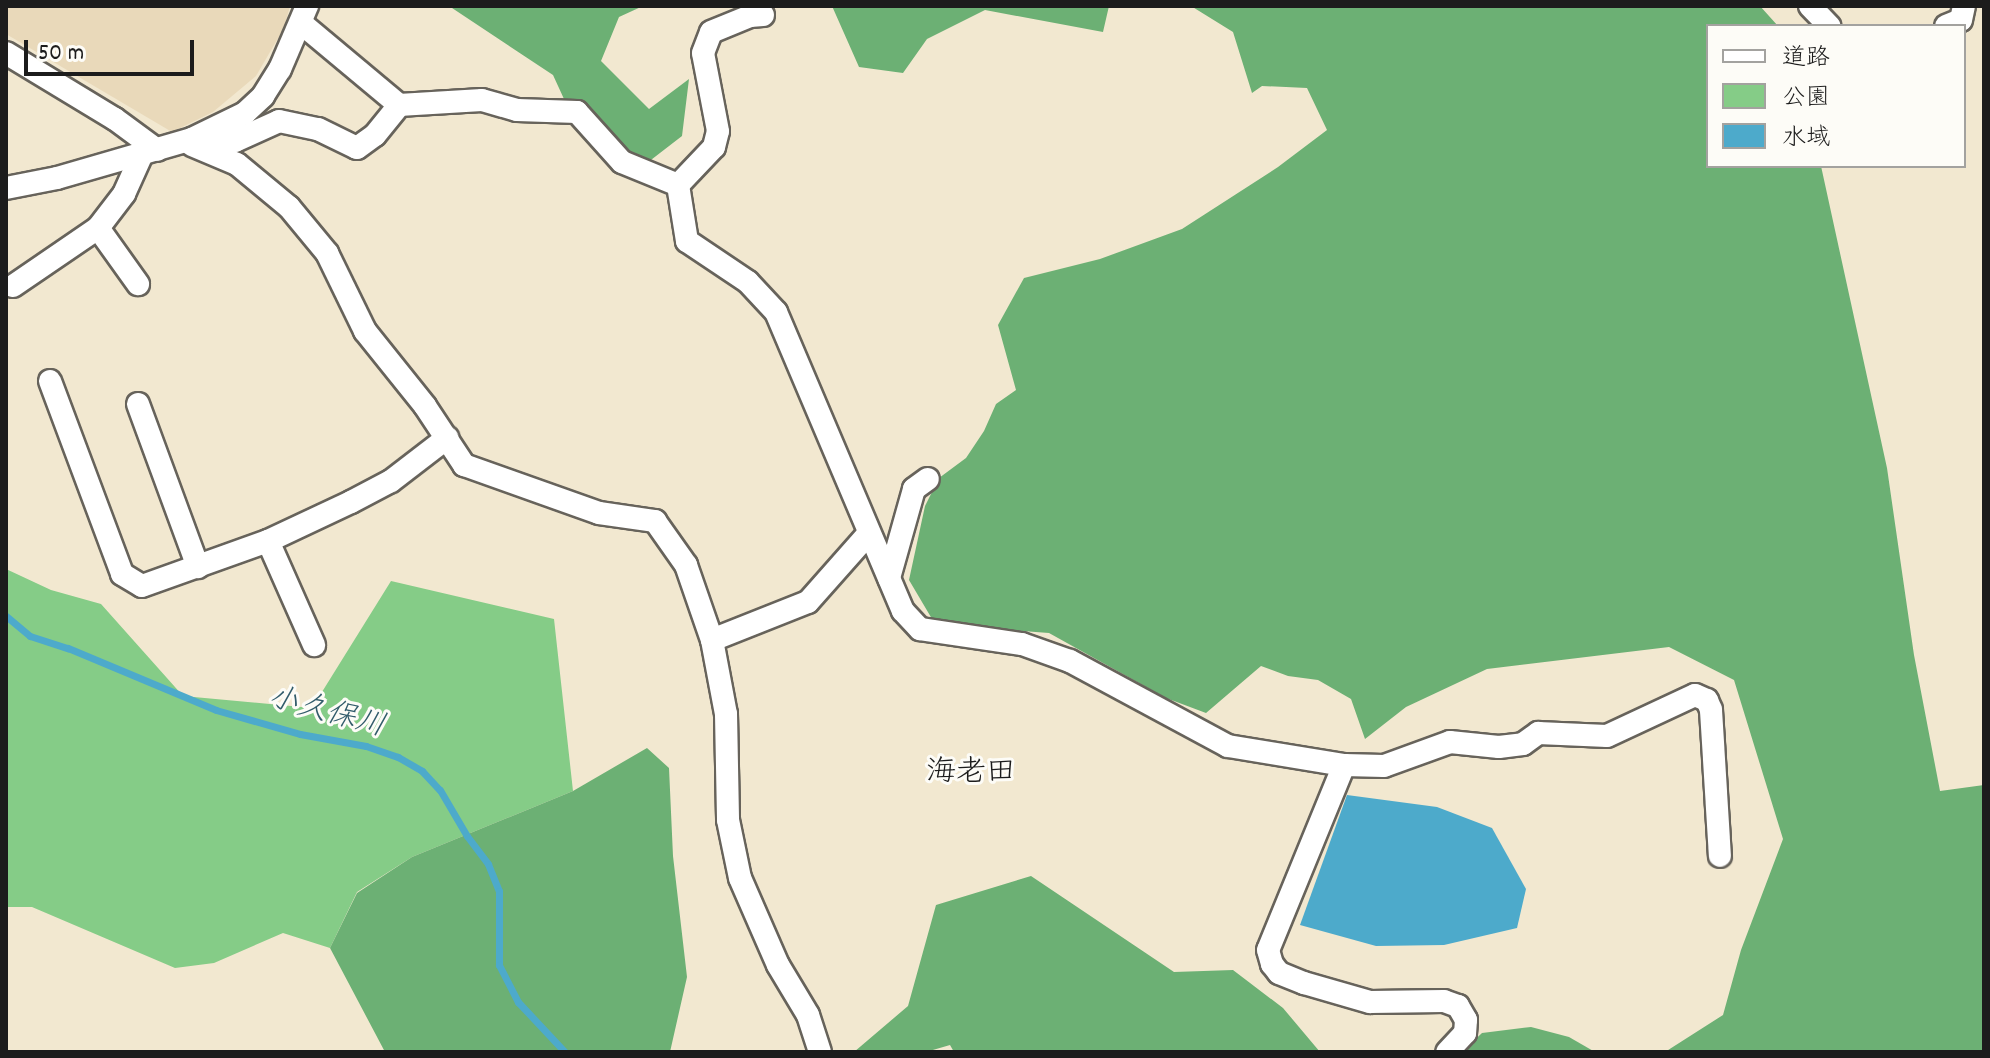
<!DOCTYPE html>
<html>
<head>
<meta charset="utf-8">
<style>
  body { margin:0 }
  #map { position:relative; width:1990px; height:1058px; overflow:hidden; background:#f2e8d0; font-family:Dekko,"Klee One",sans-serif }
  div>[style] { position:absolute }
  .built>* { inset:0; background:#e9d9ba }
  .green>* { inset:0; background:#85cc87 }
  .forest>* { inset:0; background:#6cb074 }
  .water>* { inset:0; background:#4daacb }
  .stream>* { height:7px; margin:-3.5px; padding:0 3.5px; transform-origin:3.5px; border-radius:3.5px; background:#4daacb }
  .roads { filter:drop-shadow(2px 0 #67635b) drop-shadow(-2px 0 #67635b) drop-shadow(0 2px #67635b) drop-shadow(0 -2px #67635b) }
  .minor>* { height:22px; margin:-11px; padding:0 11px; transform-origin:11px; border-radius:11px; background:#fff }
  span { translate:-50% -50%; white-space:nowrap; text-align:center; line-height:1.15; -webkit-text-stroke:6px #fdfcf7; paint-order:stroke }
  .water-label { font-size:30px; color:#325c6b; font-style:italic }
  .neighbourhood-label { font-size:30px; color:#1c1c1c }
  .frame { position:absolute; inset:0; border:8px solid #1c1c1c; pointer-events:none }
  .legend { position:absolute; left:1706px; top:24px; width:260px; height:144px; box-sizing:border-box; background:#fdfcf7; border:2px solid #a3a29f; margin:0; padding:10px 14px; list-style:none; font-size:24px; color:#1c1c1c }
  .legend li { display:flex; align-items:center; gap:16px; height:40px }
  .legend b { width:40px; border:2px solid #a3a29f }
  .scale { position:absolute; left:24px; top:40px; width:170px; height:36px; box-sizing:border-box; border:4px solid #1c1c1c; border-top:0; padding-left:10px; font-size:24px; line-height:28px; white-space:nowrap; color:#1c1c1c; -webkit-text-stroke:6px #fdfcf7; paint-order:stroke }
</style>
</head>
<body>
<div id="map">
  <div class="built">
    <i style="clip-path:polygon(6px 6px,290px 6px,284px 28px,256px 76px,213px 112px,172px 132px,6px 34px)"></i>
  </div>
  <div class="green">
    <i style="clip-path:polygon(6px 569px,51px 590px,101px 604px,183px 696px,312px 708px,391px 581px,554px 619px,573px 791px,412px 857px,357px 892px,330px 948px,283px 933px,214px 963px,175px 968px,32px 907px,6px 907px)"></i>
  </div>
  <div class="forest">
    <i style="clip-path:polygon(449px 6px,643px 6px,619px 17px,601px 61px,649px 109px,689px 79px,682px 136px,647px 163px,611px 139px,564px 99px,553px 75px)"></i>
    <i style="clip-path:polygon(832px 6px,1109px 6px,1103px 32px,985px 10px,927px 39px,903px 73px,859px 67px)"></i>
    <i style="clip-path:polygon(1191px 6px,1760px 6px,1778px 26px,1708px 26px,1708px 166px,1821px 166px,1887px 468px,1914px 655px,1940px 791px,1984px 785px,1984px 1052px,1665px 1052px,1723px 1015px,1741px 950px,1783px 839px,1734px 680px,1669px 647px,1487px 669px,1406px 707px,1365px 739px,1351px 699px,1318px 680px,1288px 676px,1261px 666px,1206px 713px,1166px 698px,1049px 633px,935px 624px,909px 580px,925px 506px,939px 478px,966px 458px,984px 431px,996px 404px,1016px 390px,998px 325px,1024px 278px,1100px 259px,1182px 229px,1278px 167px,1327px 130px,1307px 88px,1262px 86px,1252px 93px,1233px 32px)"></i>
    <i style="clip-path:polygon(647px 748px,669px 768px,673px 856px,687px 977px,670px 1052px,385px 1052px,330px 948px,357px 893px,412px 857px,573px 791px)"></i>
    <i style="clip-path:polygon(1031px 876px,1174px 972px,1233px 970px,1283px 1008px,1320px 1052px,954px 1052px,950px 1045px,926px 1052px,854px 1052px,908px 1006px,936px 905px)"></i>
    <i style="clip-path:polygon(1531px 1027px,1569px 1037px,1595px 1052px,1462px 1052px,1482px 1033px)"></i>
  </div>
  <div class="water">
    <i style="clip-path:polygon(1347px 795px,1437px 807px,1492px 828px,1526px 889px,1517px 928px,1444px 945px,1376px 946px,1300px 925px)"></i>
  </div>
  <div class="stream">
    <i style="left:6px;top:616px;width:31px;rotate:40deg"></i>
    <i style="left:30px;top:636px;width:40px;rotate:18deg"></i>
    <i style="left:68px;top:648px;width:160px;rotate:22.7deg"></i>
    <i style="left:216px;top:710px;width:87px;rotate:15.9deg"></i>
    <i style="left:300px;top:734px;width:67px;rotate:10.3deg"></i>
    <i style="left:366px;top:746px;width:34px;rotate:19deg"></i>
    <i style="left:398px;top:757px;width:28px;rotate:30deg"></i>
    <i style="left:422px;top:771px;width:26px;rotate:47deg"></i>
    <i style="left:440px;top:790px;width:53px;rotate:59.6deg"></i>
    <i style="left:467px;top:836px;width:35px;rotate:53deg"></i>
    <i style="left:488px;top:864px;width:29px;rotate:68deg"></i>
    <i style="left:499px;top:891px;width:74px;rotate:90deg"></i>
    <i style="left:499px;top:965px;width:42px;rotate:62.8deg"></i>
    <i style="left:518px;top:1002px;width:69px;rotate:46.8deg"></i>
  </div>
  <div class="roads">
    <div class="minor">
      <i style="left:1810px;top:6px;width:28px;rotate:46deg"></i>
      <i style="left:301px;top:23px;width:128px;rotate:39.9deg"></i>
      <i style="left:1946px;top:26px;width:16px;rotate:-22deg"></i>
      <i style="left:1961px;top:20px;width:14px;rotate:-78deg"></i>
      <i style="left:6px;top:53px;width:127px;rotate:31.2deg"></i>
      <i style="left:115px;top:119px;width:52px;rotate:36.4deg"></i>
      <i style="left:192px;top:139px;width:43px;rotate:2.7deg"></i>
      <i style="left:235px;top:141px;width:48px;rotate:-24.4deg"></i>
      <i style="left:279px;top:121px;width:40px;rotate:12deg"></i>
      <i style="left:318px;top:129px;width:43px;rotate:26deg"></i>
      <i style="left:357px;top:148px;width:22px;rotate:-36deg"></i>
      <i style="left:375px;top:135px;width:38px;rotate:-51deg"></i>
      <i style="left:399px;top:105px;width:83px;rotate:-3.4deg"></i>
      <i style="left:482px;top:100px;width:36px;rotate:16deg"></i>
      <i style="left:517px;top:110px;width:60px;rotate:1.9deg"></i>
      <i style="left:577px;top:112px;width:67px;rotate:48deg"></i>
      <i style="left:622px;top:162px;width:61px;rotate:22.3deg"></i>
      <i style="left:678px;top:185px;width:57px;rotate:80.9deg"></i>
      <i style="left:687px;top:241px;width:73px;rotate:33.9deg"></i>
      <i style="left:748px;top:282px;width:41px;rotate:47deg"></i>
      <i style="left:776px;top:312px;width:325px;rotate:67deg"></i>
      <i style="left:903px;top:611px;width:25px;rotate:47deg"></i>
      <i style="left:920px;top:629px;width:103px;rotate:8.4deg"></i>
      <i style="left:1022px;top:644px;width:51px;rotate:19.5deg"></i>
      <i style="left:1070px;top:661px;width:179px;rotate:28.3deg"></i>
      <i style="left:1228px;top:746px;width:118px;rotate:9.3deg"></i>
      <i style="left:1344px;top:765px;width:40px;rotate:1.4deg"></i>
      <i style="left:1384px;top:766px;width:70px;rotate:-20deg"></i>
      <i style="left:1450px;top:742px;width:49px;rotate:5.8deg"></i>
      <i style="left:1499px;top:747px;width:24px;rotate:-7deg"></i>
      <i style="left:1523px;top:744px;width:19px;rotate:-36deg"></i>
      <i style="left:1538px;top:733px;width:69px;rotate:2.5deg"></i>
      <i style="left:1607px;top:736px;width:97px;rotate:-25deg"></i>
      <i style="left:1695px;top:695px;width:13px;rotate:23deg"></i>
      <i style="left:1707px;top:700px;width:11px;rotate:68deg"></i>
      <i style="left:1711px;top:710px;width:146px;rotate:86.5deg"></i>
      <i style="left:192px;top:145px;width:49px;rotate:22.9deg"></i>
      <i style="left:237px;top:164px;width:67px;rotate:39.6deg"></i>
      <i style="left:289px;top:207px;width:60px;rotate:50.4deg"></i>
      <i style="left:327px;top:253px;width:87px;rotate:64deg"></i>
      <i style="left:365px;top:331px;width:96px;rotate:51.3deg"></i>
      <i style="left:425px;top:406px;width:71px;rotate:56.5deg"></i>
      <i style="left:464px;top:465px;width:143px;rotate:19.6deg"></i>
      <i style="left:599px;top:513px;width:57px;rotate:8.1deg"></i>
      <i style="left:655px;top:521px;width:54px;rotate:54.8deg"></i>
      <i style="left:686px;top:565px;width:79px;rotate:70.9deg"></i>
      <i style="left:712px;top:640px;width:75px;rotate:79.3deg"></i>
      <i style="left:726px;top:714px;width:106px;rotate:88.9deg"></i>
      <i style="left:728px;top:820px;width:59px;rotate:78.3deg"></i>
      <i style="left:740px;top:878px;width:95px;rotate:66.4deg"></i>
      <i style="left:778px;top:965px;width:58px;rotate:59deg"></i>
      <i style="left:808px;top:1015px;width:39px;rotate:72deg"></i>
      <i style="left:678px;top:185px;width:52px;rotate:-46.5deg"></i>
      <i style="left:714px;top:147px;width:16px;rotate:-76deg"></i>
      <i style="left:718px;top:131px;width:79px;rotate:-100.9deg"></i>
      <i style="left:703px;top:53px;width:22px;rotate:-69deg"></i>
      <i style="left:711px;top:32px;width:42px;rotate:-22.3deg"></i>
      <i style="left:750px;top:16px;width:13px;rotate:-4deg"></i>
      <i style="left:6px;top:188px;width:52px;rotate:-11.1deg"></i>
      <i style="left:57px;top:178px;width:141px;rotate:-16.1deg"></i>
      <i style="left:192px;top:139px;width:59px;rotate:-26.1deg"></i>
      <i style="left:245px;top:113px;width:25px;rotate:-43deg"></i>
      <i style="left:263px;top:96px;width:32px;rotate:-58deg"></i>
      <i style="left:280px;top:69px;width:69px;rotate:-66.8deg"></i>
      <i style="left:98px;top:228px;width:69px;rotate:54.5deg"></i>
      <i style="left:13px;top:286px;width:103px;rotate:-34.3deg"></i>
      <i style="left:98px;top:228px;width:43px;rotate:-52.6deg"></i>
      <i style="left:124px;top:194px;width:44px;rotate:-65.8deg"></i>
      <i style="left:50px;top:381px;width:206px;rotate:69.5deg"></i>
      <i style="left:122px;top:574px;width:23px;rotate:31deg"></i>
      <i style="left:142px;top:586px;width:134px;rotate:-19.7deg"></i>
      <i style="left:268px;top:541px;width:92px;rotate:-25.2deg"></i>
      <i style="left:351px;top:502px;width:45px;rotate:-27.7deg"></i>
      <i style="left:391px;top:481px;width:71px;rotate:-37.5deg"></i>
      <i style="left:138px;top:404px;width:174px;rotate:69.8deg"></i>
      <i style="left:268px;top:541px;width:114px;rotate:66.1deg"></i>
      <i style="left:889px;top:578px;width:92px;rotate:-74.3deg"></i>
      <i style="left:914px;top:489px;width:17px;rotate:-36deg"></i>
      <i style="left:712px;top:640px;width:103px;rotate:-21.6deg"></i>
      <i style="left:808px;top:602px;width:92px;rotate:-48.5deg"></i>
      <i style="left:1344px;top:765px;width:200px;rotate:112.3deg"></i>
      <i style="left:1268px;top:950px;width:15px;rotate:74deg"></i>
      <i style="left:1272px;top:964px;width:11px;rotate:52deg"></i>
      <i style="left:1279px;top:973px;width:27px;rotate:22deg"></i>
      <i style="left:1304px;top:983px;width:69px;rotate:16.1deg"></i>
      <i style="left:1370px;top:1002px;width:74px;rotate:-0.8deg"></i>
      <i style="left:1444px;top:1001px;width:15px;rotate:20deg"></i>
      <i style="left:1458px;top:1006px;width:16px;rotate:60deg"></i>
      <i style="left:1466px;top:1020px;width:13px;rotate:94deg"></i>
      <i style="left:1465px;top:1033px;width:26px;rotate:133deg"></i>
    </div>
  </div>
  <div class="water-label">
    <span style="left:326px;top:715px;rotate:15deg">小久保川</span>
  </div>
  <div class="neighbourhood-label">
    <span style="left:971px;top:775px">海老田</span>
  </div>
  <div class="frame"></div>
  <ul class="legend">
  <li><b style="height:10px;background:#fff"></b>道路</li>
  <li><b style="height:22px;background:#85cc87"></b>公園</li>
  <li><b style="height:22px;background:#4daacb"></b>水域</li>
  </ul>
  <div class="scale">50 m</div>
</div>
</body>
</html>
